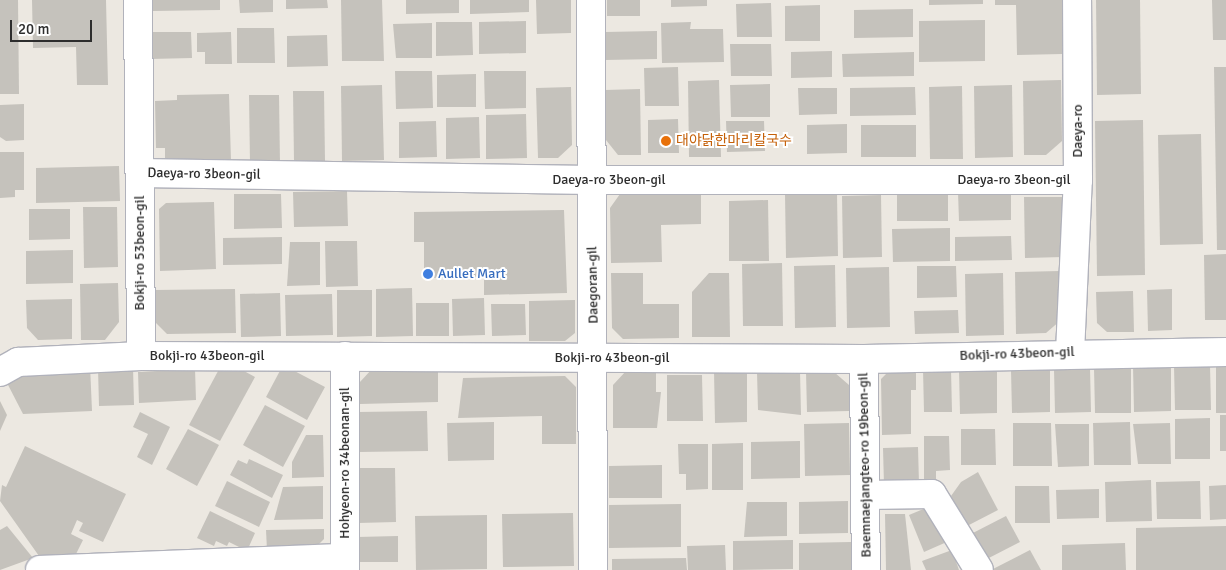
<!DOCTYPE html>
<html>
<head>
<meta charset="utf-8">
<style>
  body { margin:0 }
  #map { position:relative; width:1226px; height:570px; overflow:hidden; background:#ece8e1; font-family:Signika,"Noto Sans KR",sans-serif }
  div>[style] { position:absolute }
  .building>* { inset:0; background:#c5c2bc }
  .roads { filter:drop-shadow(1px 0 #b1b2bb) drop-shadow(-1px 0 #b1b2bb) drop-shadow(0 1px #b1b2bb) drop-shadow(0 -1px #b1b2bb) }
  .street>* { height:28px; margin:-14px; padding:0 14px; transform-origin:14px; border-radius:14px; background:#fff }
  .dots>* { width:14px; height:14px; translate:-50% -50%; box-sizing:border-box; border:2px solid #fff; border-radius:50% }
  span { translate:-50% -50%; white-space:nowrap; text-align:center; line-height:1.15; -webkit-text-stroke:4px #fff; paint-order:stroke }
  .street-label { font-size:14px; color:#2d2d2d }
  .food-label { font-size:14px; color:#c56008 }
  .left { translate:0 -50%; text-align:left }
  .shop-label { font-size:14px; color:#366cbe }
  .scale { position:absolute; left:10px; top:20px; width:82px; height:22px; box-sizing:border-box; border:2px solid #2d2d2d; border-top:0; padding-left:6px; font-size:15px; line-height:18px; white-space:nowrap; color:#2d2d2d; -webkit-text-stroke:4px #fff; paint-order:stroke }
</style>
</head>
<body>
<div id="map">
  <div class="building">
    <i style="clip-path:polygon(0 0,18px 0,19px 94px,0 94px)"></i>
    <i style="clip-path:polygon(32px 0,106px 0,108px 85px,77px 85px,76px 47px,33px 48px)"></i>
    <i style="clip-path:polygon(153px 0,220px 0,220px 10px,153px 11px)"></i>
    <i style="clip-path:polygon(239px 0,273px 0,273px 12px,240px 13px)"></i>
    <i style="clip-path:polygon(286px 0,327px 0,328px 8px,286px 9px)"></i>
    <i style="clip-path:polygon(341px 0,382px 0,384px 61px,342px 61px)"></i>
    <i style="clip-path:polygon(406px 0,459px 0,459px 13px,406px 14px)"></i>
    <i style="clip-path:polygon(470px 0,529px 0,529px 12px,470px 14px)"></i>
    <i style="clip-path:polygon(536px 0,571px 0,571px 33px,537px 34px)"></i>
    <i style="clip-path:polygon(607px 0,640px 0,640px 16px,607px 16px)"></i>
    <i style="clip-path:polygon(671px 0,707px 0,707px 6px,671px 7px)"></i>
    <i style="clip-path:polygon(929px 0,983px 0,983px 4px,929px 5px)"></i>
    <i style="clip-path:polygon(995px 0,1062px 0,1062px 54px,1017px 55px,1016px 5px,995px 5px)"></i>
    <i style="clip-path:polygon(1096px 0,1140px 0,1141px 94px,1097px 95px)"></i>
    <i style="clip-path:polygon(1212px 0,1226px 0,1226px 40px,1213px 40px)"></i>
    <i style="clip-path:polygon(771px 3px,772px 37px,737px 37px,736px 4px)"></i>
    <i style="clip-path:polygon(820px 5px,820px 41px,785px 41px,785px 6px)"></i>
    <i style="clip-path:polygon(913px 9px,913px 37px,854px 38px,854px 10px)"></i>
    <i style="clip-path:polygon(985px 20px,985px 61px,919px 62px,919px 21px)"></i>
    <i style="clip-path:polygon(526px 21px,526px 53px,479px 54px,479px 22px)"></i>
    <i style="clip-path:polygon(436px 22px,472px 22px,473px 55px,436px 56px)"></i>
    <i style="clip-path:polygon(691px 22px,690px 29px,723px 29px,724px 62px,662px 63px,661px 23px)"></i>
    <i style="clip-path:polygon(432px 23px,432px 58px,396px 58px,393px 24px)"></i>
    <i style="clip-path:polygon(237px 28px,274px 28px,275px 63px,237px 63px)"></i>
    <i style="clip-path:polygon(657px 31px,657px 59px,605px 60px,605px 32px)"></i>
    <i style="clip-path:polygon(150px 32px,191px 32px,192px 58px,150px 59px)"></i>
    <i style="clip-path:polygon(231px 32px,232px 64px,205px 64px,205px 52px,197px 52px,197px 33px)"></i>
    <i style="clip-path:polygon(327px 35px,328px 66px,287px 67px,287px 36px)"></i>
    <i style="clip-path:polygon(730px 44px,771px 44px,772px 76px,731px 76px)"></i>
    <i style="clip-path:polygon(832px 51px,832px 77px,791px 78px,791px 52px)"></i>
    <i style="clip-path:polygon(914px 52px,914px 76px,843px 77px,842px 54px)"></i>
    <i style="clip-path:polygon(678px 67px,679px 106px,645px 106px,644px 68px)"></i>
    <i style="clip-path:polygon(1214px 67px,1226px 67px,1226px 250px,1217px 250px)"></i>
    <i style="clip-path:polygon(395px 71px,432px 71px,433px 108px,396px 109px)"></i>
    <i style="clip-path:polygon(484px 71px,526px 71px,526px 108px,485px 109px)"></i>
    <i style="clip-path:polygon(476px 74px,476px 107px,437px 107px,437px 75px)"></i>
    <i style="clip-path:polygon(719px 80px,721px 157px,689px 157px,688px 81px)"></i>
    <i style="clip-path:polygon(1061px 80px,1062px 141px,1046px 155px,1024px 155px,1023px 81px)"></i>
    <i style="clip-path:polygon(770px 84px,770px 117px,731px 117px,730px 85px)"></i>
    <i style="clip-path:polygon(382px 85px,384px 160px,342px 161px,341px 86px)"></i>
    <i style="clip-path:polygon(1012px 85px,1013px 157px,975px 158px,974px 86px)"></i>
    <i style="clip-path:polygon(962px 86px,963px 159px,930px 159px,929px 87px)"></i>
    <i style="clip-path:polygon(571px 87px,572px 145px,558px 158px,538px 158px,536px 88px)"></i>
    <i style="clip-path:polygon(915px 87px,916px 115px,850px 116px,850px 88px)"></i>
    <i style="clip-path:polygon(798px 88px,837px 88px,837px 114px,799px 115px)"></i>
    <i style="clip-path:polygon(640px 89px,641px 155px,618px 155px,606px 140px,605px 90px)"></i>
    <i style="clip-path:polygon(293px 91px,324px 91px,325px 161px,294px 161px)"></i>
    <i style="clip-path:polygon(229px 94px,231px 161px,165px 159px,165px 148px,156px 148px,155px 101px,177px 100px,177px 95px)"></i>
    <i style="clip-path:polygon(249px 95px,279px 95px,280px 164px,250px 164px)"></i>
    <i style="clip-path:polygon(24px 104px,24px 140px,6px 141px,0 137px,0 105px)"></i>
    <i style="clip-path:polygon(526px 114px,527px 158px,486px 159px,486px 115px)"></i>
    <i style="clip-path:polygon(479px 117px,480px 158px,446px 159px,446px 118px)"></i>
    <i style="clip-path:polygon(678px 119px,679px 153px,648px 153px,648px 120px)"></i>
    <i style="clip-path:polygon(1143px 120px,1145px 275px,1097px 276px,1095px 121px)"></i>
    <i style="clip-path:polygon(436px 121px,437px 157px,399px 158px,399px 122px)"></i>
    <i style="clip-path:polygon(726px 121px,764px 121px,765px 151px,727px 152px)"></i>
    <i style="clip-path:polygon(847px 124px,847px 153px,807px 154px,807px 125px)"></i>
    <i style="clip-path:polygon(861px 125px,916px 125px,916px 157px,861px 157px)"></i>
    <i style="clip-path:polygon(1201px 134px,1203px 244px,1160px 245px,1158px 135px)"></i>
    <i style="clip-path:polygon(0 152px,24px 152px,24px 190px,15px 190px,15px 197px,0 198px)"></i>
    <i style="clip-path:polygon(119px 166px,120px 201px,36px 203px,36px 168px)"></i>
    <i style="clip-path:polygon(948px 190px,948px 221px,897px 221px,897px 191px)"></i>
    <i style="clip-path:polygon(347px 191px,348px 226px,294px 227px,293px 192px)"></i>
    <i style="clip-path:polygon(1011px 191px,1011px 220px,959px 221px,958px 192px)"></i>
    <i style="clip-path:polygon(701px 192px,701px 224px,661px 225px,662px 262px,611px 263px,610px 208px,620px 194px)"></i>
    <i style="clip-path:polygon(234px 194px,281px 194px,282px 228px,234px 229px)"></i>
    <i style="clip-path:polygon(837px 194px,838px 256px,786px 258px,785px 195px)"></i>
    <i style="clip-path:polygon(881px 195px,882px 257px,843px 258px,842px 196px)"></i>
    <i style="clip-path:polygon(1024px 197px,1062px 197px,1063px 257px,1025px 258px)"></i>
    <i style="clip-path:polygon(768px 200px,769px 261px,729px 261px,729px 201px)"></i>
    <i style="clip-path:polygon(214px 202px,216px 269px,160px 271px,159px 209px,166px 203px)"></i>
    <i style="clip-path:polygon(83px 207px,117px 207px,118px 267px,84px 268px)"></i>
    <i style="clip-path:polygon(29px 209px,70px 209px,70px 239px,29px 240px)"></i>
    <i style="clip-path:polygon(564px 210px,567px 293px,484px 295px,484px 277px,424px 278px,424px 242px,414px 242px,414px 212px)"></i>
    <i style="clip-path:polygon(950px 228px,950px 261px,893px 262px,892px 229px)"></i>
    <i style="clip-path:polygon(1011px 236px,1012px 260px,955px 261px,955px 237px)"></i>
    <i style="clip-path:polygon(282px 237px,282px 264px,223px 265px,223px 238px)"></i>
    <i style="clip-path:polygon(325px 241px,357px 241px,358px 286px,326px 287px)"></i>
    <i style="clip-path:polygon(290px 242px,320px 242px,320px 285px,287px 286px)"></i>
    <i style="clip-path:polygon(73px 250px,73px 283px,26px 284px,26px 251px)"></i>
    <i style="clip-path:polygon(1226px 254px,1226px 320px,1205px 320px,1204px 255px)"></i>
    <i style="clip-path:polygon(782px 263px,783px 326px,743px 326px,742px 264px)"></i>
    <i style="clip-path:polygon(835px 265px,836px 327px,795px 328px,794px 266px)"></i>
    <i style="clip-path:polygon(917px 266px,956px 266px,957px 297px,917px 298px)"></i>
    <i style="clip-path:polygon(889px 267px,890px 327px,847px 328px,846px 268px)"></i>
    <i style="clip-path:polygon(1060px 271px,1061px 320px,1046px 333px,1016px 334px,1015px 272px)"></i>
    <i style="clip-path:polygon(611px 273px,643px 273px,643px 304px,679px 304px,679px 338px,623px 339px,612px 328px)"></i>
    <i style="clip-path:polygon(709px 273px,729px 273px,730px 337px,692px 337px,692px 292px)"></i>
    <i style="clip-path:polygon(1003px 273px,1004px 335px,966px 336px,965px 274px)"></i>
    <i style="clip-path:polygon(118px 283px,119px 322px,105px 340px,81px 340px,80px 284px)"></i>
    <i style="clip-path:polygon(412px 288px,413px 336px,376px 337px,376px 289px)"></i>
    <i style="clip-path:polygon(235px 289px,236px 333px,167px 334px,156px 323px,155px 290px)"></i>
    <i style="clip-path:polygon(1172px 289px,1172px 330px,1148px 331px,1147px 290px)"></i>
    <i style="clip-path:polygon(337px 290px,372px 290px,372px 336px,337px 337px)"></i>
    <i style="clip-path:polygon(1133px 291px,1134px 332px,1107px 332px,1097px 323px,1096px 292px)"></i>
    <i style="clip-path:polygon(280px 293px,281px 336px,241px 337px,240px 294px)"></i>
    <i style="clip-path:polygon(332px 294px,333px 335px,286px 336px,285px 295px)"></i>
    <i style="clip-path:polygon(484px 298px,485px 335px,453px 336px,452px 299px)"></i>
    <i style="clip-path:polygon(72px 299px,72px 339px,38px 340px,27px 328px,26px 300px)"></i>
    <i style="clip-path:polygon(575px 300px,575px 333px,565px 341px,529px 341px,529px 301px)"></i>
    <i style="clip-path:polygon(416px 303px,449px 303px,449px 336px,416px 336px)"></i>
    <i style="clip-path:polygon(491px 304px,525px 304px,526px 335px,492px 336px)"></i>
    <i style="clip-path:polygon(958px 310px,959px 333px,915px 334px,914px 311px)"></i>
    <i style="clip-path:polygon(224px 360px,255px 377px,220px 441px,189px 425px)"></i>
    <i style="clip-path:polygon(90px 365px,92px 411px,23px 414px,6px 381px,31px 367px)"></i>
    <i style="clip-path:polygon(283px 365px,325px 387px,307px 420px,266px 397px)"></i>
    <i style="clip-path:polygon(1210px 365px,1211px 410px,1175px 410px,1174px 366px)"></i>
    <i style="clip-path:polygon(1133px 366px,1171px 366px,1171px 411px,1134px 412px)"></i>
    <i style="clip-path:polygon(1216px 366px,1226px 366px,1226px 413px,1216px 413px)"></i>
    <i style="clip-path:polygon(133px 367px,134px 405px,99px 406px,98px 368px)"></i>
    <i style="clip-path:polygon(438px 367px,438px 402px,360px 404px,359px 383px,373px 368px)"></i>
    <i style="clip-path:polygon(997px 368px,997px 413px,960px 414px,959px 369px)"></i>
    <i style="clip-path:polygon(1090px 368px,1091px 412px,1055px 413px,1054px 369px)"></i>
    <i style="clip-path:polygon(1094px 368px,1131px 368px,1131px 413px,1095px 413px)"></i>
    <i style="clip-path:polygon(195px 369px,196px 400px,139px 403px,138px 372px)"></i>
    <i style="clip-path:polygon(891px 369px,916px 369px,916px 390px,911px 390px,911px 434px,882px 435px,881px 379px)"></i>
    <i style="clip-path:polygon(923px 369px,951px 369px,952px 412px,924px 412px)"></i>
    <i style="clip-path:polygon(1050px 369px,1050px 412px,1012px 413px,1011px 370px)"></i>
    <i style="clip-path:polygon(656px 370px,656px 392px,661px 392px,657px 428px,613px 428px,613px 385px,626px 371px)"></i>
    <i style="clip-path:polygon(747px 370px,747px 422px,715px 423px,714px 371px)"></i>
    <i style="clip-path:polygon(800px 371px,801px 415px,758px 410px,757px 372px)"></i>
    <i style="clip-path:polygon(806px 372px,834px 372px,849px 385px,849px 411px,807px 412px)"></i>
    <i style="clip-path:polygon(667px 375px,702px 375px,703px 421px,667px 421px)"></i>
    <i style="clip-path:polygon(565px 376px,576px 387px,576px 444px,542px 444px,542px 416px,458px 418px,463px 378px)"></i>
    <i style="clip-path:polygon(0 401px,7px 415px,0 431px)"></i>
    <i style="clip-path:polygon(265px 405px,305px 426px,283px 467px,243px 445px)"></i>
    <i style="clip-path:polygon(427px 411px,428px 451px,359px 452px,358px 412px)"></i>
    <i style="clip-path:polygon(140px 412px,170px 427px,152px 465px,137px 457px,148px 434px,133px 427px)"></i>
    <i style="clip-path:polygon(1220px 415px,1226px 415px,1226px 451px,1220px 451px)"></i>
    <i style="clip-path:polygon(1210px 418px,1210px 459px,1175px 459px,1175px 419px)"></i>
    <i style="clip-path:polygon(494px 422px,494px 460px,448px 461px,447px 423px)"></i>
    <i style="clip-path:polygon(1130px 422px,1131px 465px,1094px 465px,1093px 423px)"></i>
    <i style="clip-path:polygon(849px 423px,850px 475px,805px 476px,804px 424px)"></i>
    <i style="clip-path:polygon(1013px 423px,1051px 423px,1052px 466px,1013px 466px)"></i>
    <i style="clip-path:polygon(1170px 423px,1171px 464px,1138px 464px,1133px 424px)"></i>
    <i style="clip-path:polygon(1055px 424px,1089px 424px,1089px 466px,1058px 467px)"></i>
    <i style="clip-path:polygon(188px 429px,219px 445px,197px 486px,166px 469px)"></i>
    <i style="clip-path:polygon(961px 429px,995px 429px,996px 465px,961px 465px)"></i>
    <i style="clip-path:polygon(306px 435px,323px 435px,324px 477px,292px 478px,292px 462px)"></i>
    <i style="clip-path:polygon(924px 436px,949px 436px,950px 470px,936px 471px,936px 479px,924px 479px)"></i>
    <i style="clip-path:polygon(800px 441px,800px 478px,751px 479px,751px 442px)"></i>
    <i style="clip-path:polygon(743px 443px,743px 490px,712px 490px,712px 444px)"></i>
    <i style="clip-path:polygon(678px 444px,708px 444px,708px 489px,686px 490px,686px 474px,679px 474px)"></i>
    <i style="clip-path:polygon(25px 446px,126px 494px,103px 542px,79px 531px,83px 523px,77px 520px,71px 534px,83px 540px,75px 556px,39px 556px,0 501px,2px 485px,6px 487px)"></i>
    <i style="clip-path:polygon(918px 447px,919px 484px,884px 485px,883px 448px)"></i>
    <i style="clip-path:polygon(249px 459px,283px 475px,272px 498px,230px 475px,238px 460px,247px 464px)"></i>
    <i style="clip-path:polygon(662px 465px,662px 498px,609px 498px,609px 466px)"></i>
    <i style="clip-path:polygon(358px 468px,395px 468px,396px 522px,358px 523px)"></i>
    <i style="clip-path:polygon(978px 472px,998px 510px,967px 526px,951px 496px,961px 482px)"></i>
    <i style="clip-path:polygon(1151px 480px,1152px 521px,1106px 522px,1105px 482px)"></i>
    <i style="clip-path:polygon(227px 481px,270px 502px,259px 527px,215px 506px)"></i>
    <i style="clip-path:polygon(1200px 481px,1201px 519px,1157px 519px,1156px 482px)"></i>
    <i style="clip-path:polygon(1226px 485px,1226px 519px,1210px 520px,1209px 486px)"></i>
    <i style="clip-path:polygon(323px 486px,323px 519px,274px 520px,283px 487px)"></i>
    <i style="clip-path:polygon(1015px 486px,1049px 486px,1050px 523px,1015px 523px)"></i>
    <i style="clip-path:polygon(1099px 489px,1099px 518px,1057px 519px,1056px 490px)"></i>
    <i style="clip-path:polygon(848px 501px,848px 533px,799px 534px,799px 502px)"></i>
    <i style="clip-path:polygon(747px 502px,787px 502px,787px 536px,744px 537px)"></i>
    <i style="clip-path:polygon(681px 504px,681px 547px,609px 548px,609px 505px)"></i>
    <i style="clip-path:polygon(933px 505px,949px 541px,924px 552px,909px 515px)"></i>
    <i style="clip-path:polygon(210px 511px,255px 533px,247px 551px,229px 542px,227px 546px,216px 541px,214px 546px,197px 538px)"></i>
    <i style="clip-path:polygon(573px 513px,574px 566px,503px 567px,502px 514px)"></i>
    <i style="clip-path:polygon(885px 514px,905px 514px,911px 570px,886px 570px)"></i>
    <i style="clip-path:polygon(487px 515px,487px 569px,416px 570px,415px 516px)"></i>
    <i style="clip-path:polygon(1006px 516px,1020px 542px,983px 561px,969px 535px)"></i>
    <i style="clip-path:polygon(7px 526px,33px 558px,0 570px,0 530px)"></i>
    <i style="clip-path:polygon(1226px 526px,1226px 570px,1136px 570px,1136px 528px)"></i>
    <i style="clip-path:polygon(324px 529px,324px 539px,313px 550px,267px 550px,266px 530px)"></i>
    <i style="clip-path:polygon(398px 536px,398px 562px,357px 562px,357px 537px)"></i>
    <i style="clip-path:polygon(793px 540px,793px 569px,733px 570px,733px 541px)"></i>
    <i style="clip-path:polygon(851px 542px,851px 570px,799px 570px,799px 543px)"></i>
    <i style="clip-path:polygon(1125px 543px,1126px 570px,1062px 570px,1062px 545px)"></i>
    <i style="clip-path:polygon(725px 545px,726px 570px,688px 570px,687px 546px)"></i>
    <i style="clip-path:polygon(952px 550px,959px 570px,926px 570px,922px 561px)"></i>
    <i style="clip-path:polygon(1030px 550px,1041px 570px,991px 570px)"></i>
    <i style="clip-path:polygon(686px 558px,687px 570px,612px 570px,612px 559px)"></i>
  </div>
  <div class="roads">
    <div class="street">
      <i style="left:138px;top:0;width:356px;rotate:89.5deg"></i>
      <i style="left:591px;top:0;width:570px;rotate:89.8deg"></i>
      <i style="left:140px;top:173px;width:451px;rotate:0.9deg"></i>
      <i style="left:591px;top:180px;width:487px"></i>
      <i style="left:1070px;top:353px;width:173px;rotate:-87.4deg"></i>
      <i style="left:1078px;top:180px;width:180px;rotate:-90.3deg"></i>
      <i style="left:345px;top:356px;width:214px;rotate:90deg"></i>
      <i style="left:864px;top:359px;width:211px;rotate:89.5deg"></i>
      <i style="left:0;top:372px;width:21px;rotate:-29deg"></i>
      <i style="left:18px;top:362px;width:123px;rotate:-2.8deg"></i>
      <i style="left:141px;top:356px;width:723px;rotate:0.24deg"></i>
      <i style="left:864px;top:359px;width:362px;rotate:-1.1deg"></i>
      <i style="left:866px;top:495px;width:66px;rotate:-0.9deg"></i>
      <i style="left:932px;top:494px;width:89px;rotate:58.3deg"></i>
      <i style="left:40px;top:570px;width:305px;rotate:-2.3deg"></i>
    </div>
  </div>
  <div class="dots">
    <i style="left:666px;top:141px;background:#e8710a"></i>
    <i style="left:428px;top:274px;background:#3f7fe0"></i>
  </div>
  <div class="street-label">
    <span style="left:1078px;top:131px;rotate:-90deg">Daeya-ro</span>
    <span style="left:204px;top:174px;rotate:1deg">Daeya-ro 3beon-gil</span>
    <span style="left:609px;top:180px">Daeya-ro 3beon-gil</span>
    <span style="left:1014px;top:180px">Daeya-ro 3beon-gil</span>
    <span style="left:140px;top:253px;rotate:-90deg">Bokji-ro 53beon-gil</span>
    <span style="left:593px;top:285px;rotate:-91deg">Daegoran-gil</span>
    <span style="left:1017px;top:354px;rotate:-2deg">Bokji-ro 43beon-gil</span>
    <span style="left:207px;top:356px">Bokji-ro 43beon-gil</span>
    <span style="left:612px;top:358px">Bokji-ro 43beon-gil</span>
    <span style="left:345px;top:463px;rotate:-90deg">Hohyeon-ro 34beonan-gil</span>
    <span style="left:865px;top:465px;rotate:-91deg">Baemnaejangteo-ro 19beon-gil</span>
  </div>
  <div class="food-label">
    <span class="left" style="left:676px;top:141px">대야닭한마리칼국수</span>
  </div>
  <div class="shop-label">
    <span class="left" style="left:438px;top:274px">Aullet Mart</span>
  </div>
  <div class="scale">20 m</div>
</div>
</body>
</html>
